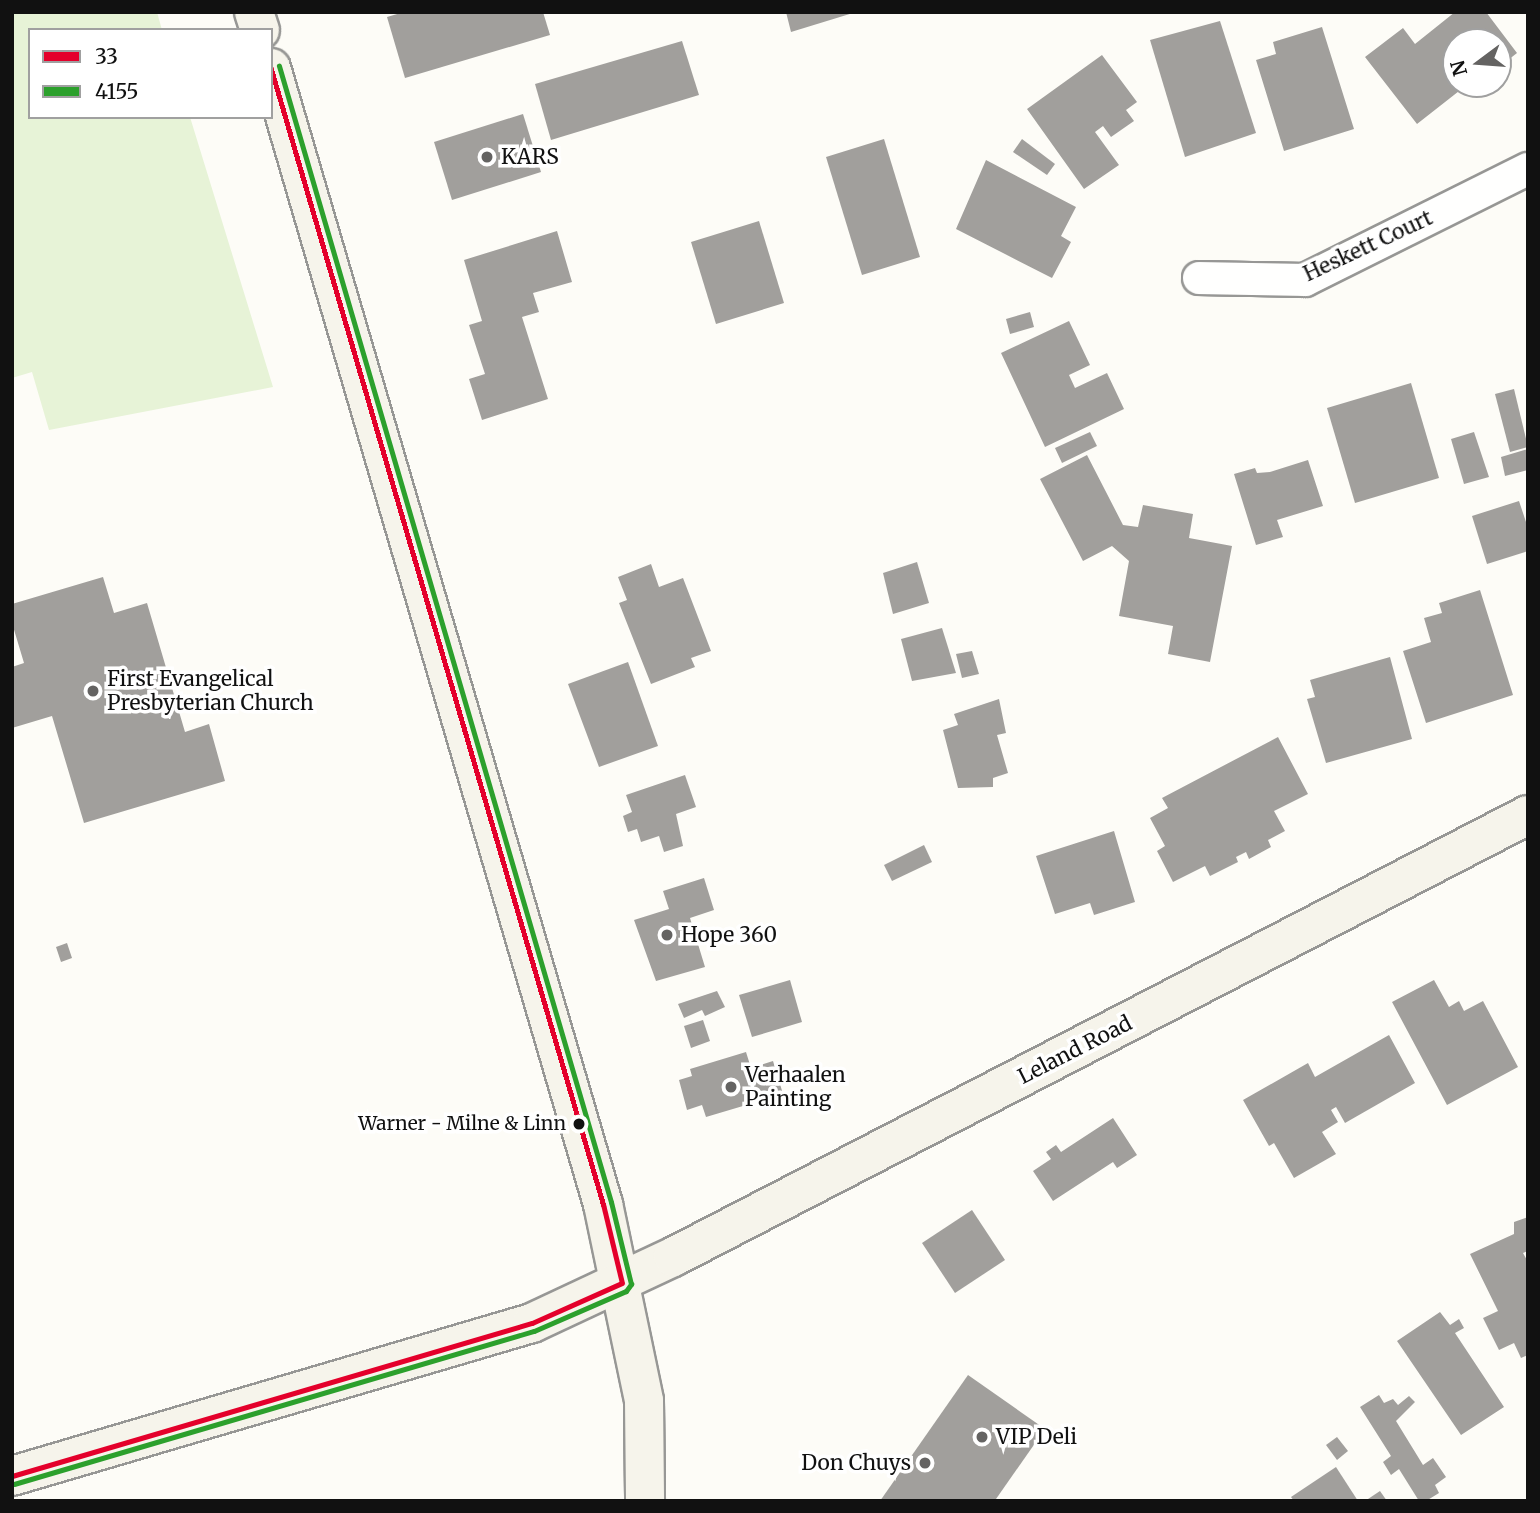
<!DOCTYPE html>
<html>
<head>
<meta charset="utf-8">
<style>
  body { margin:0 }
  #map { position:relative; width:1540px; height:1513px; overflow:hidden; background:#fdfcf7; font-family:Merriweather,serif }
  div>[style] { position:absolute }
  .green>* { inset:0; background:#e7f3d7 }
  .building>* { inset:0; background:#a19f9c }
  .roads { filter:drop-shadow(2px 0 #979795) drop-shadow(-2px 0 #979795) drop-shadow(0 2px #979795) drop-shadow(0 -2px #979795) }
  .minor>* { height:32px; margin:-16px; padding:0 16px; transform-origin:16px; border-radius:16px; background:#fffffe }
  .secondary>* { height:38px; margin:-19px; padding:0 19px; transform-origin:19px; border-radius:19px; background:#f6f4eb }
  .bus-1>* { height:5px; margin:-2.5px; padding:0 2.5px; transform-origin:2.5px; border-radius:2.5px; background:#e4002b }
  .bus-2>* { height:5px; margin:-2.5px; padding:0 2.5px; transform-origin:2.5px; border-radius:2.5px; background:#2ca02c }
  .dots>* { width:19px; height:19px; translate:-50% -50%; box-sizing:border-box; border:4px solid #fff; border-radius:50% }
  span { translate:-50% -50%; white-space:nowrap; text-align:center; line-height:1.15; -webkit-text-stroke:7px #fff; paint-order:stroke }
  .bus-label { font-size:19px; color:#111 }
  .right { translate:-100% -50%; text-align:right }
  .poi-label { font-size:21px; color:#111 }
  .left { translate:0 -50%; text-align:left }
  .street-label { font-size:21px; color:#111 }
  .frame { position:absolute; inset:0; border:14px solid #111; pointer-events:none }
  .legend { position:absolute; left:28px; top:28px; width:245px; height:91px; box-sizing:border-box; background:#fff; border:2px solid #a0a0a0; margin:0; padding:9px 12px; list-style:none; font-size:21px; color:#111 }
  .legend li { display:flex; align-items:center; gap:14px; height:35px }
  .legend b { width:35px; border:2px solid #a0a0a0 }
  .north { position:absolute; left:1442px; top:28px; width:70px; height:70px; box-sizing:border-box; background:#fff; border:2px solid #a0a0a0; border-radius:50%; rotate:254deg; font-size:19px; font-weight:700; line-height:28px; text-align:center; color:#111 }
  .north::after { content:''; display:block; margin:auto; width:24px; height:32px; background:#646362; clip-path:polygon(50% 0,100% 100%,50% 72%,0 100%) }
</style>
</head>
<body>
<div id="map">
  <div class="green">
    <i style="clip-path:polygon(12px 12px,157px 12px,162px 30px,30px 30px,30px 117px,190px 117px,273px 387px,49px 430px,32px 372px,12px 378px)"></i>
  </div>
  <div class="building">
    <i style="clip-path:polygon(404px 12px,543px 12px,550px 35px,405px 78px,387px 17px)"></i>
    <i style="clip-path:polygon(786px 12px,853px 12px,853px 13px,791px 32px)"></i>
    <i style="clip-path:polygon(1455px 12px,1486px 12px,1517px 53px,1498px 68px,1498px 42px,1456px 42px,1456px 84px,1468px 84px,1417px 124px,1365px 57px,1403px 28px,1415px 44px)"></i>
    <i style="clip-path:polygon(1220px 21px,1256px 133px,1185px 157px,1150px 40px)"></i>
    <i style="clip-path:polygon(1322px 27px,1354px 129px,1284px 151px,1256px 60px,1276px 54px,1273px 42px)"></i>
    <i style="clip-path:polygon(682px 41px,699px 95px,551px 140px,535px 84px)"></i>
    <i style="clip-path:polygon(1102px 55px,1137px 102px,1126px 110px,1134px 121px,1111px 137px,1103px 126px,1095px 132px,1119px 165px,1084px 189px,1027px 109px)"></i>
    <i style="clip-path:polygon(523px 114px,541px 172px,452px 200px,434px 142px)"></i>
    <i style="clip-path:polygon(884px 139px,920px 257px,862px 275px,826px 157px)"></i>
    <i style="clip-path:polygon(1022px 139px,1055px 164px,1047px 175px,1013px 152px)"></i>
    <i style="clip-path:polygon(986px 160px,1076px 207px,1061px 236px,1071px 242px,1052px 278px,956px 229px)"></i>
    <i style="clip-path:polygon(759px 221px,784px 303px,716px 324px,691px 242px)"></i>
    <i style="clip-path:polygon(557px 231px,572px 282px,533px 293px,539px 312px,522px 317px,548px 399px,482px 420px,469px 379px,485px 374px,469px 325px,482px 321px,464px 260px)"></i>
    <i style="clip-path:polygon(1030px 312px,1034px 327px,1010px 334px,1006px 319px)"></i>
    <i style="clip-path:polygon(1069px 321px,1090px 365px,1069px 375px,1075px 388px,1107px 373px,1124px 409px,1045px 447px,1001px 353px)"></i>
    <i style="clip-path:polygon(1411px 383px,1439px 478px,1355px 503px,1327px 408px)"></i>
    <i style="clip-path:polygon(1514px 389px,1528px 447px,1510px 452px,1495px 394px)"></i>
    <i style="clip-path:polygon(1090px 432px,1097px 446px,1062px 463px,1055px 448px)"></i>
    <i style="clip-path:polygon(1474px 432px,1489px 477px,1464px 484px,1451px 439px)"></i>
    <i style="clip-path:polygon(1528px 449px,1528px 470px,1505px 476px,1501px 457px)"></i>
    <i style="clip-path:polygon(1087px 455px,1123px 525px,1138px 527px,1143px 505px,1193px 514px,1189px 538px,1232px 546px,1210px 662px,1168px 654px,1173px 626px,1119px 616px,1129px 561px,1112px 546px,1083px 561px,1040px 479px)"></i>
    <i style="clip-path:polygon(1308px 460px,1323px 506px,1277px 520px,1283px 537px,1256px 545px,1234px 474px,1255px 468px,1257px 473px,1270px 472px)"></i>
    <i style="clip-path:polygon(1519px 501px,1528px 528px,1528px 551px,1487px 564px,1472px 516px)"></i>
    <i style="clip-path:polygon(917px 562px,929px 603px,893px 614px,883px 573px)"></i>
    <i style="clip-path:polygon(651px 564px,659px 587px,683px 578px,711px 651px,691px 658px,695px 667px,651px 684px,619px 603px,627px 600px,618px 577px)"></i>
    <i style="clip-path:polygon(103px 577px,114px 613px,147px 603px,185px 732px,209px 724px,225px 781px,84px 823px,52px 716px,12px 728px,12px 667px,24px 663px,12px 623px,12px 604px)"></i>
    <i style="clip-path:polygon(1480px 590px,1513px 695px,1426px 723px,1403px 651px,1431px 642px,1424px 618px,1442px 613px,1439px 603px)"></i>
    <i style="clip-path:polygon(942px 628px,956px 673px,912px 681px,901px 639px)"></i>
    <i style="clip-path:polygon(972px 651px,979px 674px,962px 678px,956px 654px)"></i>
    <i style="clip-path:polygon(1390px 657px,1412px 739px,1326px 763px,1307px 699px,1315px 697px,1310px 680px)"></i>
    <i style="clip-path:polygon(628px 662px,658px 746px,599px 767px,568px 684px)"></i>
    <i style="clip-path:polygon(999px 699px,1006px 733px,997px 735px,1008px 773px,993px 778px,993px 787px,958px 788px,943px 730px,958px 725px,954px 714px)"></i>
    <i style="clip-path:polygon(1278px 737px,1308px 794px,1274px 811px,1285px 831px,1268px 840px,1271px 847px,1249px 859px,1246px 852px,1236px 857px,1238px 862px,1210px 876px,1205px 866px,1173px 882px,1157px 851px,1165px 846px,1150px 818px,1168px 808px,1162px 798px)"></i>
    <i style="clip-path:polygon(685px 775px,696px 807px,676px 814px,683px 846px,664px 852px,659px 836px,641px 842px,637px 829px,628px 832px,623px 816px,632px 812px,626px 795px)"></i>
    <i style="clip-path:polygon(1114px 831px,1135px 902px,1094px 915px,1090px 903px,1055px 914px,1036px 856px)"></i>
    <i style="clip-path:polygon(924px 845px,932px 862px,892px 881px,884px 865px)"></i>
    <i style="clip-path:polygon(704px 878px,714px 910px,690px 918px,705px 967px,656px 981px,634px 920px,669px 909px,663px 891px)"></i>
    <i style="clip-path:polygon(67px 943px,72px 958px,61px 962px,56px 947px)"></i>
    <i style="clip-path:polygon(790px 980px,802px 1022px,752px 1037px,739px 995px)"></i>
    <i style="clip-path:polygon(1434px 980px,1449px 1007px,1459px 1001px,1464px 1011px,1483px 1001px,1518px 1067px,1447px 1105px,1392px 1002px)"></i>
    <i style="clip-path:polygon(717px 991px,725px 1007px,705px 1016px,702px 1010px,684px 1018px,678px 1004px)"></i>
    <i style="clip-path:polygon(703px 1020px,710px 1041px,691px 1048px,684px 1026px)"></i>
    <i style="clip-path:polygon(1389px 1035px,1415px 1083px,1345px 1123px,1336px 1107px,1331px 1110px,1338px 1122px,1322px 1132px,1336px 1154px,1294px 1178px,1274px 1143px,1269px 1146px,1243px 1100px,1308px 1063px,1315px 1077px)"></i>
    <i style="clip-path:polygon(746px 1052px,751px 1068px,773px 1061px,783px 1094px,706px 1117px,702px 1105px,687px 1110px,679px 1080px,692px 1076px,690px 1069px)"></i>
    <i style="clip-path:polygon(1113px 1118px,1137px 1155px,1117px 1168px,1113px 1162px,1053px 1201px,1033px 1171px,1051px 1159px,1046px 1152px,1056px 1145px,1061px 1152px)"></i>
    <i style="clip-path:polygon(972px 1210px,1005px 1260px,955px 1293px,922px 1243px)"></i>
    <i style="clip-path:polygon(1528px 1217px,1528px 1251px,1523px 1253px,1528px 1262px,1528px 1355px,1521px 1358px,1514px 1343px,1499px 1350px,1483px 1318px,1498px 1311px,1470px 1254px,1514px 1234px,1514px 1222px)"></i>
    <i style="clip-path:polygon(1440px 1312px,1450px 1325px,1459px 1319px,1464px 1328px,1455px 1333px,1504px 1407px,1461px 1435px,1397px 1341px)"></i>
    <i style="clip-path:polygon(968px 1375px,1045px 1429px,996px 1499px,880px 1501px)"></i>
    <i style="clip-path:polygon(1379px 1395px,1384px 1403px,1393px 1399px,1398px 1405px,1409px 1396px,1415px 1402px,1396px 1421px,1423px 1465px,1433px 1458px,1446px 1477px,1435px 1485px,1439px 1493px,1426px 1501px,1419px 1501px,1399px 1469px,1391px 1475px,1383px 1462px,1391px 1456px,1360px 1407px)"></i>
    <i style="clip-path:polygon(1337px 1437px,1348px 1451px,1337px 1460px,1326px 1445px)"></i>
    <i style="clip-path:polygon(1336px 1467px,1358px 1501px,1294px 1501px,1291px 1497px)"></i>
    <i style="clip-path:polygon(1380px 1491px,1387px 1501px,1365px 1501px)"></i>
  </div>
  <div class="roads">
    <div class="minor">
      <i style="left:1199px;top:278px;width:106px;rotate:1.1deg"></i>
      <i style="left:1305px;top:280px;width:249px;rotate:-26.5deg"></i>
    </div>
    <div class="secondary">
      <i style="left:254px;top:12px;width:19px;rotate:72deg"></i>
      <i style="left:271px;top:68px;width:1184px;rotate:73.71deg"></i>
      <i style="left:603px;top:1204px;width:201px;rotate:78.2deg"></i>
      <i style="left:644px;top:1401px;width:100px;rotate:89.4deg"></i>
      <i style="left:12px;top:1476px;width:542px;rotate:-16.4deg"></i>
      <i style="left:532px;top:1323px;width:156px;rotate:-25.1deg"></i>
      <i style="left:673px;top:1257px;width:962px;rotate:-27.34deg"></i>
    </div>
  </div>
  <div class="bus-1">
    <i style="left:271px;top:69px;width:1183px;rotate:73.7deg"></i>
    <i style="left:603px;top:1204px;width:81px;rotate:76.5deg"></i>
    <i style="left:12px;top:1476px;width:542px;rotate:-16.4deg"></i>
    <i style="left:532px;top:1323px;width:98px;rotate:-24deg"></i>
  </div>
  <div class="bus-2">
    <i style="left:14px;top:1484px;width:542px;rotate:-16.4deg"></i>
    <i style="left:534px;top:1331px;width:100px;rotate:-23.5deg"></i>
    <i style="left:626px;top:1291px;width:9px;rotate:-54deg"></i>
    <i style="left:631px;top:1284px;width:84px;rotate:-103.7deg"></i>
    <i style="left:611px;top:1202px;width:1184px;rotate:-106.29deg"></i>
  </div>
  <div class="dots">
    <i style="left:487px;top:157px;background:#646362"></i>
    <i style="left:93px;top:691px;background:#646362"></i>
    <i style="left:667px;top:935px;background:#646362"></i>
    <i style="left:731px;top:1087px;background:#646362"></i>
    <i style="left:579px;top:1124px;background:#111"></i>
    <i style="left:982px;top:1437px;background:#646362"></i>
    <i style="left:925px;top:1463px;background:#646362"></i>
  </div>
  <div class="bus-label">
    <span class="right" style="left:566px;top:1124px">Warner - Milne &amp; Linn</span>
  </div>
  <div class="poi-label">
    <span class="left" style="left:501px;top:157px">KARS</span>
    <span class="left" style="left:107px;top:691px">First Evangelical<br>Presbyterian Church</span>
    <span class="left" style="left:681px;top:935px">Hope 360</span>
    <span class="left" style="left:745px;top:1087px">Verhaalen<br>Painting</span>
    <span class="left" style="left:996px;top:1437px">VIP Deli</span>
    <span class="right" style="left:911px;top:1463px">Don Chuys</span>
  </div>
  <div class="street-label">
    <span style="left:1368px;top:246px;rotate:-25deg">Heskett Court</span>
    <span style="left:1075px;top:1050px;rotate:-27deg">Leland Road</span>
  </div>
  <div class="frame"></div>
  <ul class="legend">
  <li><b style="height:9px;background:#e4002b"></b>33</li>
  <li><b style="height:9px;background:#2ca02c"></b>4155</li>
  </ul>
  <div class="north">N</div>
</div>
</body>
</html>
